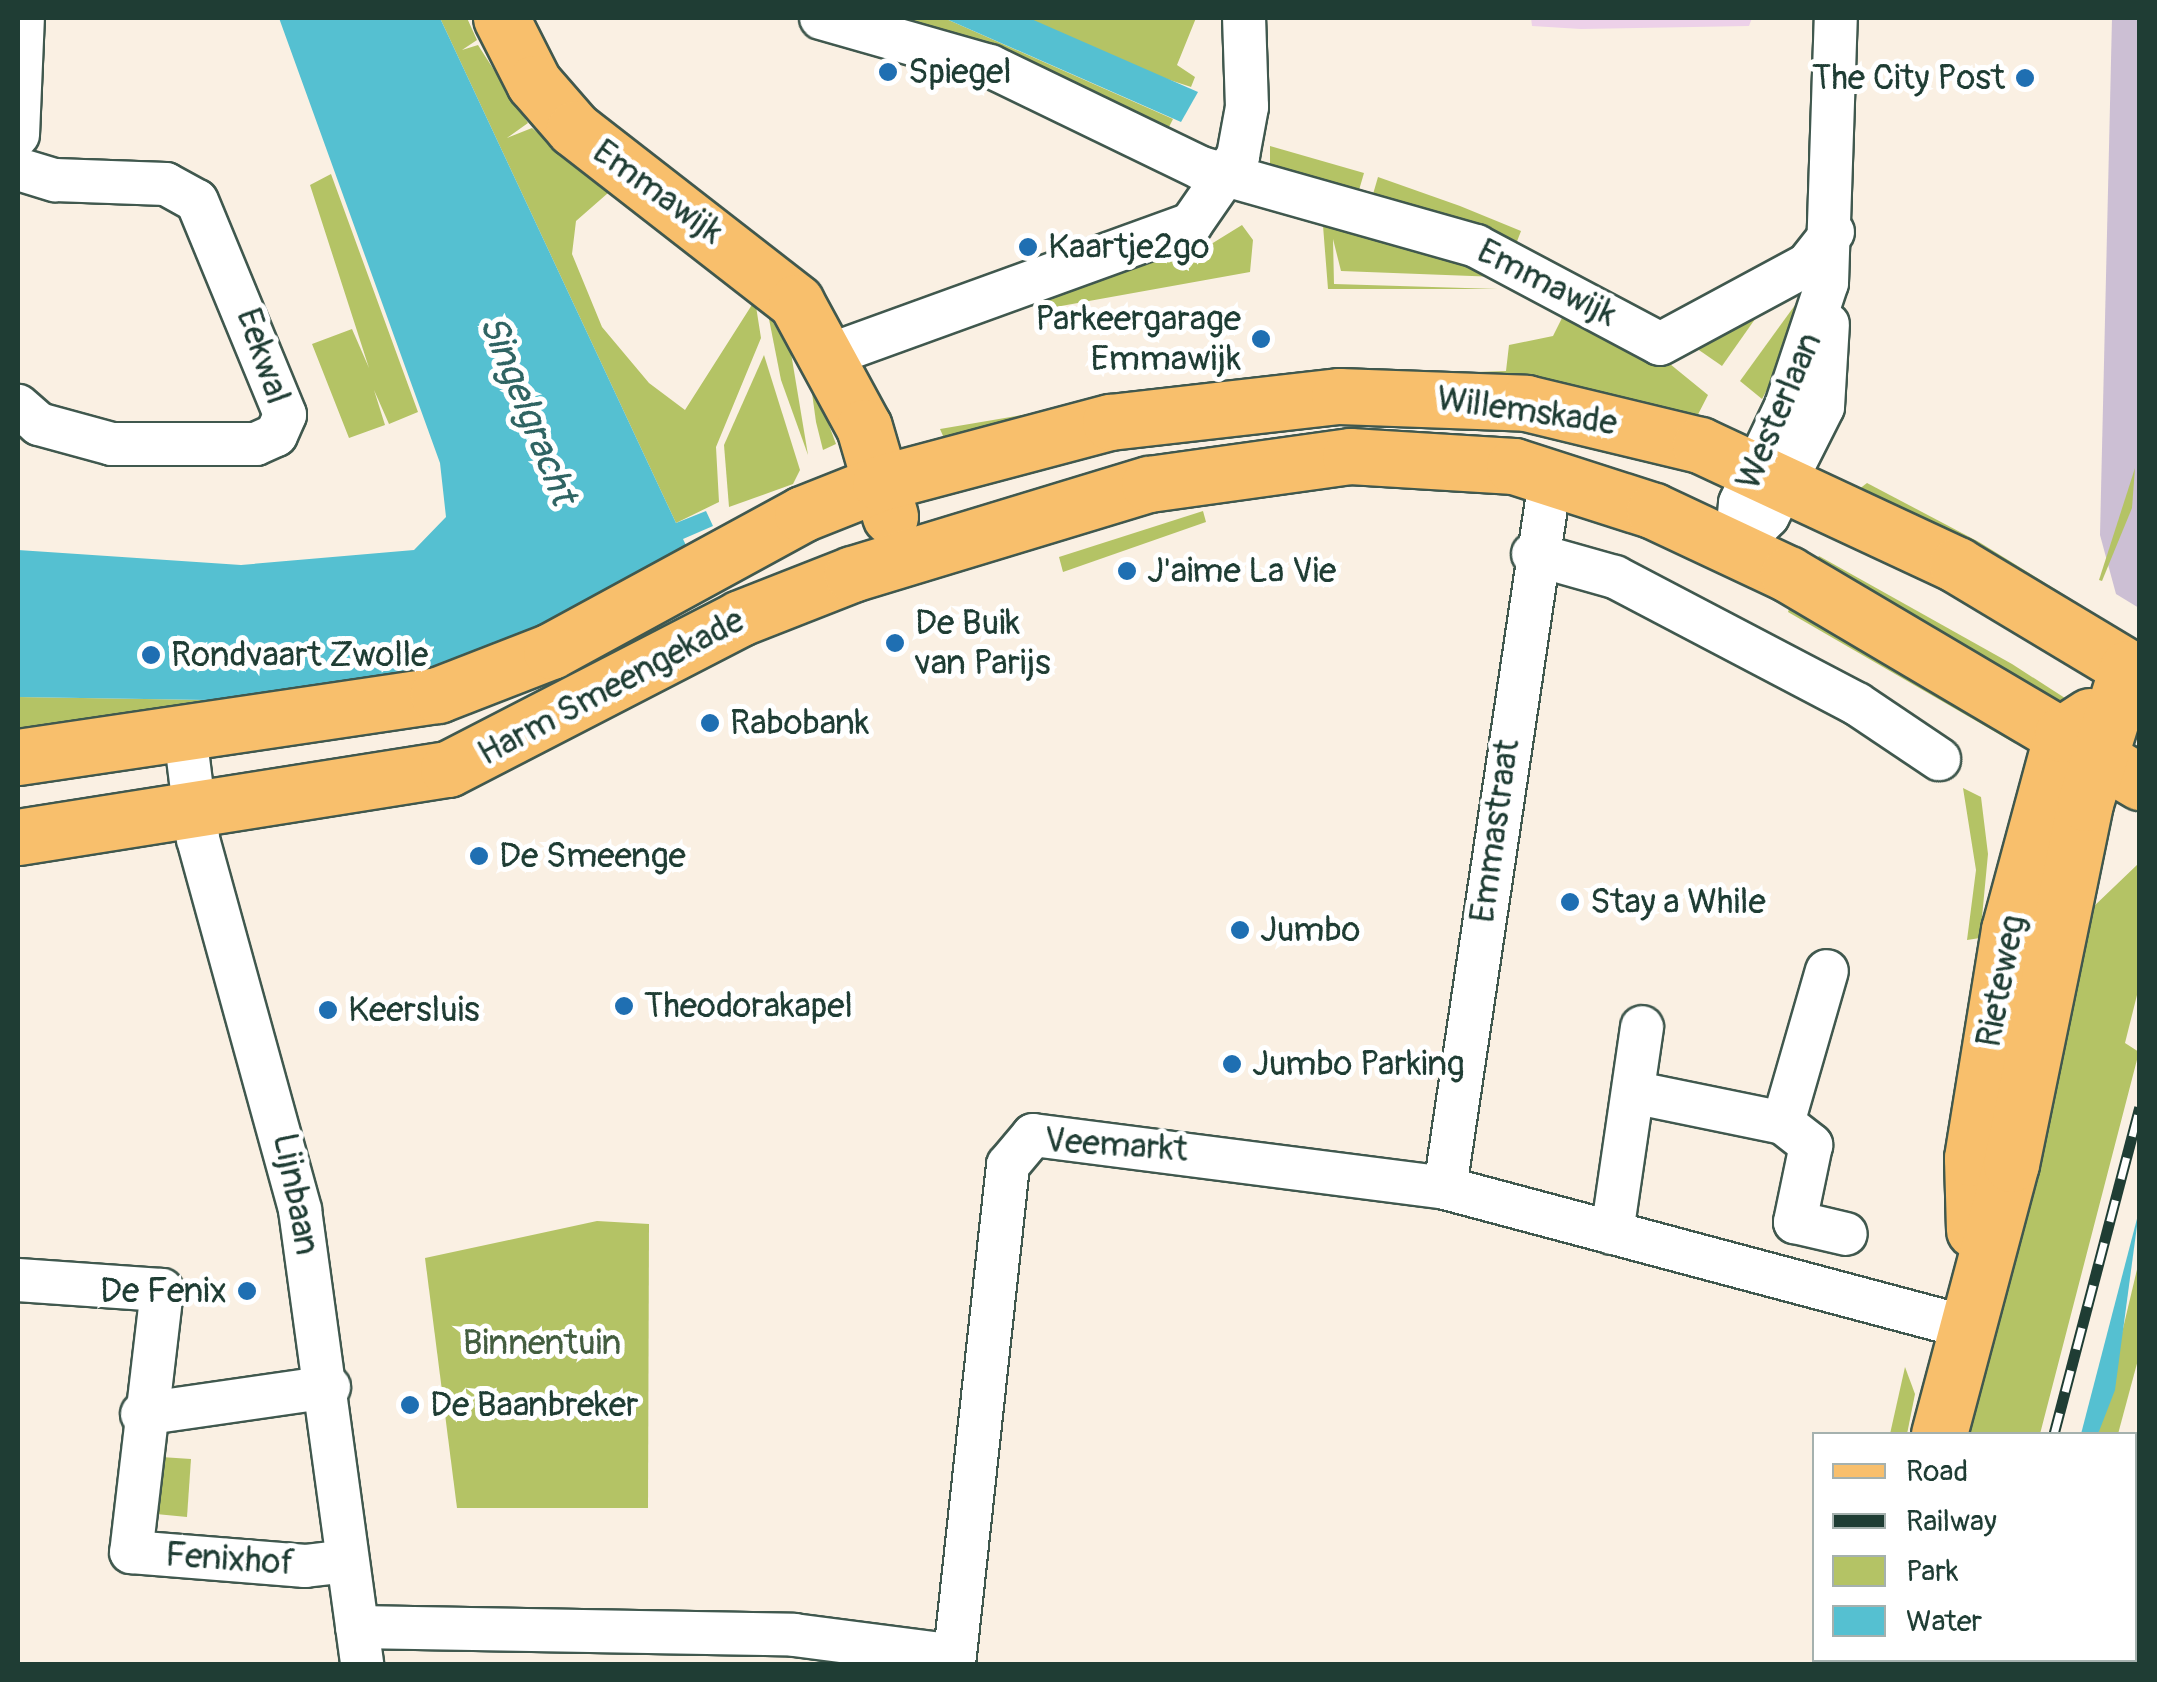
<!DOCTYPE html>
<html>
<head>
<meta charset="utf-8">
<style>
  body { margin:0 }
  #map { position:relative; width:2157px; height:1682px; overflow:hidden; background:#faf0e3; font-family:Pangolin,sans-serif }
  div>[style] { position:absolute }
  .built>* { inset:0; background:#edd1e9 }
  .industrial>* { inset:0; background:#ccbfd4 }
  .green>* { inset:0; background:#b4c365 }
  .water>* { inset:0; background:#55c0d1 }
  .roads { filter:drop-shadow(2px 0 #40584e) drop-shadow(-2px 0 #40584e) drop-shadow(0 2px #40584e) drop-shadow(0 -2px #40584e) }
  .minor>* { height:42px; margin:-21px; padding:0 21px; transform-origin:21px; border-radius:21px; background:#fff }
  .major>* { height:55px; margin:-27.5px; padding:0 27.5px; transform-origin:27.5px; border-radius:27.5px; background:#f8bf6c }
  .rail>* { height:11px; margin-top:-5.5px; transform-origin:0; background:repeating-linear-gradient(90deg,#fff 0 22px,#1f3d34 0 44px); box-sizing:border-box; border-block:2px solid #1f3d34 }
  .dots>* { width:28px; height:28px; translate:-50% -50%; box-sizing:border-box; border:5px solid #fff; border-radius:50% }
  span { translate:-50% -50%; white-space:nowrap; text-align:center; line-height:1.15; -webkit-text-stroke:10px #fff; paint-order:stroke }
  .poi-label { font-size:35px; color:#1f3d34 }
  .left { translate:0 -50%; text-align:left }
  .right { translate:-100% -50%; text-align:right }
  .street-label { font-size:35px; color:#1f3d34 }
  .park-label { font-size:35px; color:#445e40 }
  .water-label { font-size:38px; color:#2f6463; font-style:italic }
  .frame { position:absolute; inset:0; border:20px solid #1f3d34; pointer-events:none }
  .legend { position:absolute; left:1812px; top:1432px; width:325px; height:230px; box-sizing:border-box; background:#fff; border:2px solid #a5b1ae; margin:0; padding:12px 18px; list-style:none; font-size:30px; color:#1f3d34 }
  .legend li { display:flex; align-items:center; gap:20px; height:50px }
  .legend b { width:50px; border:2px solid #a5b1ae }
</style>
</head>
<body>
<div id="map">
  <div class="built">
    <i style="clip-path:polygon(1531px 18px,1752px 18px,1749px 26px,1581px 29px,1532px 26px)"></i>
  </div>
  <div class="industrial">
    <i style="clip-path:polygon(2112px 18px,2139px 18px,2139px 608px,2116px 594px,2100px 535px)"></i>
  </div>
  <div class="green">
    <i style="clip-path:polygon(440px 18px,467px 18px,477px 40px,462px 50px,478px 45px,528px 123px,507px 138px,532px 128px,608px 193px,576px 221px,572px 254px,602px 327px,649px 383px,685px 410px,755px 300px,761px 338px,716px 447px,719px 502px,676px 523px)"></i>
    <i style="clip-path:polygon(867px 18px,944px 18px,1173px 119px,1166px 133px)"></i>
    <i style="clip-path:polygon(982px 18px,1196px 18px,1177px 65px,1195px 77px,1191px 87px)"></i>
    <i style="clip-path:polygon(1270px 146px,1364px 173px,1357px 197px,1270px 174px)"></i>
    <i style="clip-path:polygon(331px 174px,418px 412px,389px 424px,374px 390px,385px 425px,349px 438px,312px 344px,352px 329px,369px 368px,310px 185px)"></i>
    <i style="clip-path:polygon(1378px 177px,1460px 206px,1521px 231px,1516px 244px,1371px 201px)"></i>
    <i style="clip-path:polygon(1322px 213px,1400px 233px,1498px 277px,1341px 271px,1333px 239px,1334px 284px,1498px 289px,1328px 289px)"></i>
    <i style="clip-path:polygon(1242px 225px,1253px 240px,1250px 272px,1050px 308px,1039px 301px,1158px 258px,1197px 263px,1195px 254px)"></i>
    <i style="clip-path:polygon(1798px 301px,1786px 355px,1762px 399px,1740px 381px)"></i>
    <i style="clip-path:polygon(1569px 304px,1643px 342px,1708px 395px,1691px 428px,1564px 403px,947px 445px,940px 429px,1228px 380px,1506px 371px,1509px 345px,1553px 336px)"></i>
    <i style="clip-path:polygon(1760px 312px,1722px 366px,1696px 348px)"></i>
    <i style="clip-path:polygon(768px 314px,791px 353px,808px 455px,781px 380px)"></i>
    <i style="clip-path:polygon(764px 355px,800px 470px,793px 484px,729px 507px,724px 445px)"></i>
    <i style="clip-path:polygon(809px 371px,836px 444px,823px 450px,816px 422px)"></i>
    <i style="clip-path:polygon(2135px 468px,2132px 508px,2102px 581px,2099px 580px)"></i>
    <i style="clip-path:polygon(1867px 483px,1979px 542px,2089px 610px,2076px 619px,1854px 493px)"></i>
    <i style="clip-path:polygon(1203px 511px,1206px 522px,1063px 572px,1059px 557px)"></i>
    <i style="clip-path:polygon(1819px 556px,2012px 664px,2068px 700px,2062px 715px,1810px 567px)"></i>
    <i style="clip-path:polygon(1793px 598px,2006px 732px,2016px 744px,1788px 612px)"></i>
    <i style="clip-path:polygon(18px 697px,278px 701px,18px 750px)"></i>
    <i style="clip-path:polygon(1963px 788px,1981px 797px,1988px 854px,1980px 938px,1967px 940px,1976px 870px)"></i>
    <i style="clip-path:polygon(2138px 864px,2139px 987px,2125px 1043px,2139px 1052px,2040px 1434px,1962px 1434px,2091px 909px)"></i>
    <i style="clip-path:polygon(597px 1221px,649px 1224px,648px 1508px,457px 1508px,425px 1258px)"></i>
    <i style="clip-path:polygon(2139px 1261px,2139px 1356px,2118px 1434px,2098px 1434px)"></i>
    <i style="clip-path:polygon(1905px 1367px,1915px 1394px,1907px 1434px,1890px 1434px)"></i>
    <i style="clip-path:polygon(161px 1457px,191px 1459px,187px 1517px,156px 1514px)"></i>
  </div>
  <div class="water">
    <i style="clip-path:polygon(279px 18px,440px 18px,676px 523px,706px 511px,713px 526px,683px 539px,694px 562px,502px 662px,278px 701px,18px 697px,18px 550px,241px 565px,414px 550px,446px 517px,440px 463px)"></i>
    <i style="clip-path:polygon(944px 18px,1029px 18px,1198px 92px,1181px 122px)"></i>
    <i style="clip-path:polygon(2139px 1211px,2115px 1390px,2098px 1434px,2081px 1434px)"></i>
  </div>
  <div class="roads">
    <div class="minor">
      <i style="left:821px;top:18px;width:176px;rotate:15.9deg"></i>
      <i style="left:990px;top:66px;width:234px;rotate:25.8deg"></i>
      <i style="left:1201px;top:168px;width:286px;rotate:15.8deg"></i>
      <i style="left:1476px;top:246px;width:208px;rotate:28deg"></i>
      <i style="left:1660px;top:344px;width:167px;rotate:-28.3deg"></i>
      <i style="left:1807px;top:265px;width:42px;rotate:-51.8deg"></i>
      <i style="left:18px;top:135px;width:117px;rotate:-87.6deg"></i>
      <i style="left:18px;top:169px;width:39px;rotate:17deg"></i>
      <i style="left:55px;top:180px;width:111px;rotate:2.1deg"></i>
      <i style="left:166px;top:184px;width:35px;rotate:29deg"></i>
      <i style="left:197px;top:201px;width:231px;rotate:67.6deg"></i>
      <i style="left:285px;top:415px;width:22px;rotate:114deg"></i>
      <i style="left:276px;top:435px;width:22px;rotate:156deg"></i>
      <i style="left:256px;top:444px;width:144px;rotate:180deg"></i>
      <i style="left:112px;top:444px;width:76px;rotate:-164.7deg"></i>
      <i style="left:39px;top:424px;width:28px;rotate:-139deg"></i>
      <i style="left:832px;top:354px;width:382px;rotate:-19.9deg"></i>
      <i style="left:1191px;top:224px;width:83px;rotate:-55.3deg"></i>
      <i style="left:1238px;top:156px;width:50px;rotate:-79.6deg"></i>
      <i style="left:1247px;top:107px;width:89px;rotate:-91.9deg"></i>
      <i style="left:1736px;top:548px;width:45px;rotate:-84.9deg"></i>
      <i style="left:1740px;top:503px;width:107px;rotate:-64.6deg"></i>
      <i style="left:1786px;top:406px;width:130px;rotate:-71.6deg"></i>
      <i style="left:1827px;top:283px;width:265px;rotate:-88.1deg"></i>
      <i style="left:1736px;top:548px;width:45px;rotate:-45deg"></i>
      <i style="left:1768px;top:516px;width:122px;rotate:-63.2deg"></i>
      <i style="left:1823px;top:407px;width:83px;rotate:-86.6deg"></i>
      <i style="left:1533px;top:554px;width:85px;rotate:15.7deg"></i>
      <i style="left:1615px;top:577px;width:273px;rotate:27.7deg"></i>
      <i style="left:1857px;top:704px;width:99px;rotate:33.9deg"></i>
      <i style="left:185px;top:734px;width:106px;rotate:82.9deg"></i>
      <i style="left:198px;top:839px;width:385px;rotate:74.6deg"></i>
      <i style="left:300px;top:1210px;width:458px;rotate:82.2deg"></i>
      <i style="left:1637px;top:1093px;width:149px;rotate:11.6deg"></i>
      <i style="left:1783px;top:1123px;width:158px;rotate:-73.9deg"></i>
      <i style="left:1783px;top:1123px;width:36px;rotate:38deg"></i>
      <i style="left:1811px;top:1145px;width:79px;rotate:101.7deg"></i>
      <i style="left:1795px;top:1222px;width:52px;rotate:13.2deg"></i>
      <i style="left:1445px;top:1188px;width:722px;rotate:-81.56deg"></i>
      <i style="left:1612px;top:1233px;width:208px;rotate:-81.7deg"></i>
      <i style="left:18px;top:1280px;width:144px;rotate:4deg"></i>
      <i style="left:162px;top:1290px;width:264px;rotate:96.7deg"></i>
      <i style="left:131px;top:1552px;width:175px;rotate:4.6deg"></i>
      <i style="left:305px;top:1566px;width:42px;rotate:-6.8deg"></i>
      <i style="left:142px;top:1414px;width:189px;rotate:-8.2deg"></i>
      <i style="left:2134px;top:1615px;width:9px;rotate:-49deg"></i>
      <i style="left:357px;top:1627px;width:437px;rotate:1deg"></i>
      <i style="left:794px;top:1635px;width:162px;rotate:7.4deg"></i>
      <i style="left:954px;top:1664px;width:502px;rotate:-83.82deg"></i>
      <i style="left:1008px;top:1165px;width:39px;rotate:-50deg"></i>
      <i style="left:1033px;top:1135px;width:415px;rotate:7.3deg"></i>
      <i style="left:1445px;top:1188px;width:539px;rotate:14.94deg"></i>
      <i style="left:2105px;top:1664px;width:4px;rotate:-63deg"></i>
    </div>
    <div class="major">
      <i style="left:501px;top:18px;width:73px;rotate:63.1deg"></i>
      <i style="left:534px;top:83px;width:61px;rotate:49deg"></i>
      <i style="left:574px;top:129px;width:281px;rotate:37.9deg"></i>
      <i style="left:796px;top:302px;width:142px;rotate:61.5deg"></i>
      <i style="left:864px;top:427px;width:93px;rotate:73.7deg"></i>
      <i style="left:18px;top:757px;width:425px;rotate:-8.4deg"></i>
      <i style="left:438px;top:695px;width:121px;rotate:-21.3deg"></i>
      <i style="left:551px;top:651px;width:286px;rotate:-28.6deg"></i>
      <i style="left:802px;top:514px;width:84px;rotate:-21.7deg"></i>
      <i style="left:880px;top:483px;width:238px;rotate:-14.9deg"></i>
      <i style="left:1110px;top:422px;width:230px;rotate:-6.5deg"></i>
      <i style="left:1339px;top:396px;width:187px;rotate:2.1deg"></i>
      <i style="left:1526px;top:403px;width:179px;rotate:13.6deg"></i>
      <i style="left:1700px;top:445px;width:284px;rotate:25deg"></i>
      <i style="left:1957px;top:565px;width:214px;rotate:31deg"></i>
      <i style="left:18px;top:837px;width:435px;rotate:-9deg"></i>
      <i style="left:448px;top:769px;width:329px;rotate:-27.3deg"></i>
      <i style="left:740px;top:618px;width:120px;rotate:-21.4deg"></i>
      <i style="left:852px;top:574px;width:310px;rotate:-16.9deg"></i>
      <i style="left:1149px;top:484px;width:203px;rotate:-7.9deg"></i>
      <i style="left:1350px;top:456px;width:164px;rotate:3.5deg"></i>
      <i style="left:1514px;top:466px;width:147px;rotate:17.8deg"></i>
      <i style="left:1654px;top:511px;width:148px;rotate:25.2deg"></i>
      <i style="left:1788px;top:574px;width:409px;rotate:30.6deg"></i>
      <i style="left:1974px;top:1230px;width:72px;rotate:-91.6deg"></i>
      <i style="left:1972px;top:1158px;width:231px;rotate:-80.8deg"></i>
      <i style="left:2009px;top:930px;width:203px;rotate:-74.9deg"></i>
      <i style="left:2062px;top:734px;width:33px;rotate:-33deg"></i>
      <i style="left:1939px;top:1434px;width:279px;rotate:-75.1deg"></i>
      <i style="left:2011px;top:1164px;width:369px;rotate:-78.4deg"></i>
      <i style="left:2085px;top:803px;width:141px;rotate:-72.7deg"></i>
      <i style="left:1883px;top:1664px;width:4px;rotate:-76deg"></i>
    </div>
  </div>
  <div class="rail">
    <i style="left:2054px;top:1434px;width:338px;rotate:-75.3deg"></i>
    <i style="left:1994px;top:1664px;width:4px;rotate:-63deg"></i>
  </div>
  <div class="dots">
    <i style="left:888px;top:72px;background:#1f6fb2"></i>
    <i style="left:2025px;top:78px;background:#1f6fb2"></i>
    <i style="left:1028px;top:247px;background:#1f6fb2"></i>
    <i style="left:1261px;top:339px;background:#1f6fb2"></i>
    <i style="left:1127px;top:571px;background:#1f6fb2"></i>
    <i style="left:895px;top:643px;background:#1f6fb2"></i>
    <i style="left:151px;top:655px;background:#1f6fb2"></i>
    <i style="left:710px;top:723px;background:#1f6fb2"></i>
    <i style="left:479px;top:856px;background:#1f6fb2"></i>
    <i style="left:1570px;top:902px;background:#1f6fb2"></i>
    <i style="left:1240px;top:930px;background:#1f6fb2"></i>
    <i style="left:624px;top:1006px;background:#1f6fb2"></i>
    <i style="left:328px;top:1010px;background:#1f6fb2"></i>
    <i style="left:1232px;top:1064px;background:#1f6fb2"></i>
    <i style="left:247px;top:1291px;background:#1f6fb2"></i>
    <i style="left:410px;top:1405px;background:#1f6fb2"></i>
  </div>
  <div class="poi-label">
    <span class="left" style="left:908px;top:72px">Spiegel</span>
    <span class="right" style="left:2005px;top:78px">The City Post</span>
    <span class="left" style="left:1048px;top:247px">Kaartje2go</span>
    <span class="right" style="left:1241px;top:339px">Parkeergarage<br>Emmawijk</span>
    <span class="left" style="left:1147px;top:571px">J'aime La Vie</span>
    <span class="left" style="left:915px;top:643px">De Buik<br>van Parijs</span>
    <span class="left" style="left:171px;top:655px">Rondvaart Zwolle</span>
    <span class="left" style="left:730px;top:723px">Rabobank</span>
    <span class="left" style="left:499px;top:856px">De Smeenge</span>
    <span class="left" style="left:1590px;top:902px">Stay a While</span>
    <span class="left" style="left:1260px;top:930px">Jumbo</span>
    <span class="left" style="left:644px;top:1006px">Theodorakapel</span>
    <span class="left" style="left:348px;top:1010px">Keersluis</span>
    <span class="left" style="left:1252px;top:1064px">Jumbo Parking</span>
    <span class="right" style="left:227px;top:1291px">De Fenix</span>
    <span class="left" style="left:430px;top:1405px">De Baanbreker</span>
  </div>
  <div class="street-label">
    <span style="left:658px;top:192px;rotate:36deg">Emmawijk</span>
    <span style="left:1547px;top:283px;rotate:27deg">Emmawijk</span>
    <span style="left:263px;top:356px;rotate:71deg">Eekwal</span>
    <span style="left:1527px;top:411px;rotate:8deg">Willemskade</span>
    <span style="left:1779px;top:411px;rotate:-67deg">Westerlaan</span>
    <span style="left:611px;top:687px;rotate:-28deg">Harm Smeengekade</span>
    <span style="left:1495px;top:831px;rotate:-82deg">Emmastraat</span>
    <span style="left:2001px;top:981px;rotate:-79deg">Rieteweg</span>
    <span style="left:1116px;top:1145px;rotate:4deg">Veemarkt</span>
    <span style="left:296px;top:1194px;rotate:79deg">Lijnbaan</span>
    <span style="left:230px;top:1559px;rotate:4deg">Fenixhof</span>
  </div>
  <div class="park-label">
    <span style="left:542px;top:1343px">Binnentuin</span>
  </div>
  <div class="water-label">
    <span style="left:527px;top:410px;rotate:68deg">Singelgracht</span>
  </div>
  <div class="frame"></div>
  <ul class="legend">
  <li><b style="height:12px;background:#f8bf6c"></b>Road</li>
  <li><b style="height:12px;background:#1f3d34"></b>Railway</li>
  <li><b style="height:28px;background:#b4c365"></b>Park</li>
  <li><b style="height:28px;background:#55c0d1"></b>Water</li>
  </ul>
</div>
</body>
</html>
